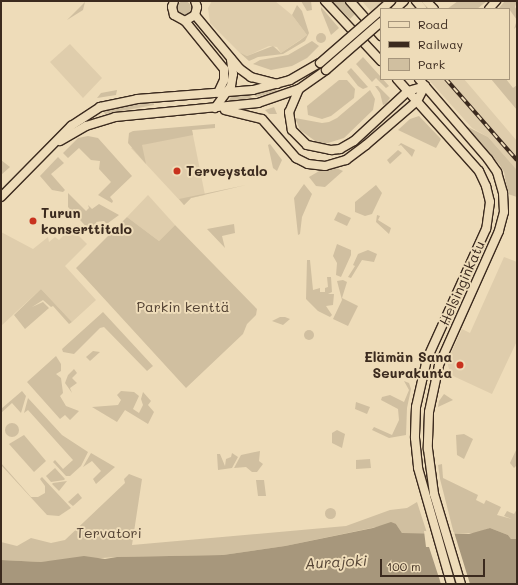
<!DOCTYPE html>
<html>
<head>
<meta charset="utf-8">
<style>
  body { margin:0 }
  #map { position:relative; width:518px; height:585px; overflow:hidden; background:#eedcb9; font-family:Mali,sans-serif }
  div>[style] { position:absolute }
  .built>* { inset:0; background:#dfcdac }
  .green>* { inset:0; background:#d0bfa0 }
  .round { border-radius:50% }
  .water>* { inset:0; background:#a7977c }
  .pier>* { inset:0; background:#eedcb9 }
  .roads { filter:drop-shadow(1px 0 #3b2a1e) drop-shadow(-1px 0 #3b2a1e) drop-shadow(0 1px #3b2a1e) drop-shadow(0 -1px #3b2a1e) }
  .major>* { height:8px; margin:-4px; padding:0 4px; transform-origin:4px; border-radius:4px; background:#eedcb9 }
  .rail>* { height:3.5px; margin-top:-1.75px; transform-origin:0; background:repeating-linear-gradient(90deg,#eedcb9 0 6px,#3b2a1e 0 12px); box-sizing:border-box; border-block:1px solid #3b2a1e }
  .bridges { filter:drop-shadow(1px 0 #3b2a1e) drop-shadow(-1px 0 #3b2a1e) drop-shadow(0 1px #3b2a1e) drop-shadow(0 -1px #3b2a1e) }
  .major-bridge>* { height:8px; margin:-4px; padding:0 4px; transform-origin:4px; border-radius:4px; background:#eedcb9 }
  .dots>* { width:11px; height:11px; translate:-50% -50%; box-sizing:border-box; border:2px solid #eedcb9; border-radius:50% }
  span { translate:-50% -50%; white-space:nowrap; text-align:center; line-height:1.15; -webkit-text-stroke:4px #eedcb9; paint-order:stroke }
  .poi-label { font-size:14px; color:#3b2a1e; font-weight:700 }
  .left { translate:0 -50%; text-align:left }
  .right { translate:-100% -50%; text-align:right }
  .street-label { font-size:14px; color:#3b2a1e }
  .park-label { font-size:14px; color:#514032 }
  .water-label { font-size:15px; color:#564536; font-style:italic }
  .frame { position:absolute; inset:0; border:2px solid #3b2a1e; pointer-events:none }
  .legend { position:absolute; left:380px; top:8px; width:130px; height:72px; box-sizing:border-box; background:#eedcb9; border:1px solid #a6957b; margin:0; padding:5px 7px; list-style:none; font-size:12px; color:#3b2a1e }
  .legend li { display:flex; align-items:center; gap:8px; height:20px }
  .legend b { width:20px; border:1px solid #a6957b }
  .scale { position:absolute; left:380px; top:559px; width:105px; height:18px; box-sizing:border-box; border:2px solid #3b2a1e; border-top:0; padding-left:5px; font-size:12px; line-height:14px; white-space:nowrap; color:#3b2a1e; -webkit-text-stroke:3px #eedcb9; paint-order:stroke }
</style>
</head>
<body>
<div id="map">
  <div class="built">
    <i style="clip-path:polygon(212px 1px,275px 1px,292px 15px,307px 35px,281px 53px,277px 47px,269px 46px,247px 56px,239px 52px,210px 23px,208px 8px)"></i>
    <i style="clip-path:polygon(362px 1px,398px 1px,405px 9px,381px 9px,381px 23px)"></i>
    <i style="clip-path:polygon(70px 44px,102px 78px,83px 98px,50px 62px)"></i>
    <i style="clip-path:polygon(428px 79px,464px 79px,517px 141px,517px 170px,488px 137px,472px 128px)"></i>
    <i style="clip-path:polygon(192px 130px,205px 195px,191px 198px,184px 205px,131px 148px)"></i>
    <i style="clip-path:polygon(148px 195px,175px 225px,159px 241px,127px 217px)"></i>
    <i style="clip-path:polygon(71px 228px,87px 244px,65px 266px,96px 300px,72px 322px,41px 289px,1px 326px,1px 232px,33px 249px,48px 237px,49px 242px,55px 237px,59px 240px)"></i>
    <i style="clip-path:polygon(504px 257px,517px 262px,517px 341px,492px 394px,451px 375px,447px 362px,462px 329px,470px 333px)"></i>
  </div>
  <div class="green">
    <i style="clip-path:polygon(301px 1px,311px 1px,312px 10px,307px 11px)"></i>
    <i style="clip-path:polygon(332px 1px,343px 1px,356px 13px,350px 19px)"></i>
    <i style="clip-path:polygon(458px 1px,487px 1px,477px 9px,447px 9px)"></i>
    <i style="clip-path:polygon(505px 1px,517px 1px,515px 7px,517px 10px,517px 26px,514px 29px,517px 20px,509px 9px,498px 9px)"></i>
    <i class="round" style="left:177px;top:1px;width:14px;height:14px"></i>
    <i style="clip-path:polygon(85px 2px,83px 10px,67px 20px)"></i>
    <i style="clip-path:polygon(297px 5px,302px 11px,309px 33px,305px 41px,283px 54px,258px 57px,249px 61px,239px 52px,247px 56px,273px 46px,281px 53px,299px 41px,307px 35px,292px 15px)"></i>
    <i style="clip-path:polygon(321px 7px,339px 28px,331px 35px,321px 10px)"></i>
    <i class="round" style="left:316px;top:33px;width:10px;height:10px"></i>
    <i style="clip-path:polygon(312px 41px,319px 46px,307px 58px,292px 66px,271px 70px,253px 64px,260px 60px,288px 55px)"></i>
    <i style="clip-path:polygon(363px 57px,389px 86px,386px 88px,376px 78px,372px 82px,356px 64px)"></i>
    <i style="clip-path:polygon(351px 68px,368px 87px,363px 89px,358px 86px,347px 72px)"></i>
    <i style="clip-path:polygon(487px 79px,506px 79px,513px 88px,517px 85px,517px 110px,491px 79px)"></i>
    <i style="clip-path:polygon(339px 80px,347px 80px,355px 89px,354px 98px,331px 116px,322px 119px,308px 115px,307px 106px)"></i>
    <i style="clip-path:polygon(375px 86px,378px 86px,390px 98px,386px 104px,383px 105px,380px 93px)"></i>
    <i style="clip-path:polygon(277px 88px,278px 91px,256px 97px,254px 94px)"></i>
    <i style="clip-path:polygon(117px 90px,116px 95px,97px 98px,101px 93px)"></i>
    <i style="clip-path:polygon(370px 90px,375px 99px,373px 110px,344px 138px,328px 143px,318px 143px,300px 130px,295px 118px,322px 123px,329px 122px,337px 118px)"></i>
    <i style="clip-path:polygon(249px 95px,252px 98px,229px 101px,231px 96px)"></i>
    <i style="clip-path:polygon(153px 101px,154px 105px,105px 114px,103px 110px)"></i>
    <i style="clip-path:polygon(274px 107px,277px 114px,269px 114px,265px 110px)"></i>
    <i style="clip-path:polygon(419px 116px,441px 139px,436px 148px,398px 130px,410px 119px)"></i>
    <i style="clip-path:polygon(215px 124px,215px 128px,192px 130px,193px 135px,142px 145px,146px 164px,128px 143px,129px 133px,133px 131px)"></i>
    <i style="clip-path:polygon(464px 125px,488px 137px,517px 170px,517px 197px,508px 194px,504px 172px,499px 164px)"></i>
    <i style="clip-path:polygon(88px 136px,98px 138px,132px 176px,110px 197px,113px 201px,112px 203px,98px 195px,111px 182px,99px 169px,100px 161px,91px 160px,79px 148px,68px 158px,63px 153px,78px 138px)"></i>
    <i style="clip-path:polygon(401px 143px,415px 150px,412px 157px,401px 145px,398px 146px)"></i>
    <i style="clip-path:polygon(270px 144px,282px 160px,277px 171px,273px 168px,268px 145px)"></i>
    <i style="clip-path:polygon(398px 150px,402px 153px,390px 164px,387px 160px)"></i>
    <i style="clip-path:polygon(58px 157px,64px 163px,51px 174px,65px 190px,63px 192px,52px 190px,40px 176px)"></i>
    <i style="clip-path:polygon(1px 160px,10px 167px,1px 175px)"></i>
    <i style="clip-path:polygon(334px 167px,343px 171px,325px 187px,316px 186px,309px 177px,321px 170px)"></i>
    <i style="clip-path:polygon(304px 184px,312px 194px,302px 217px,300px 234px,298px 235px,294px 198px)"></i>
    <i style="clip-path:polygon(246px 185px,191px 198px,184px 205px,179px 199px)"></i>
    <i style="clip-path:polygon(376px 185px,382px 193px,372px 214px,365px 216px,355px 212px,355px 202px)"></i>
    <i style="clip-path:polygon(evenodd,68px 193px,86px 211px,89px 208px,88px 205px,92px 209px,99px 204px,119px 215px,93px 234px,68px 207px,68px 193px,104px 221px,107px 224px,99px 229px,96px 222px,104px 221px)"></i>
    <i style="clip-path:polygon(338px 212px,351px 218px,347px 226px,334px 220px)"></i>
    <i style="clip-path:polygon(377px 215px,380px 216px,378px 220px,391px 228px,389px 234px,376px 222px)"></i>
    <i style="clip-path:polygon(127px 217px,159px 241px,175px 225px,257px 309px,256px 315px,247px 324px,243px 334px,186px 388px,76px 268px)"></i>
    <i style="clip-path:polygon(234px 224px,235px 233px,222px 236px,225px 248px,207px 229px)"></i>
    <i style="clip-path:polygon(337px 244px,351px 250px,351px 255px,341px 277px,336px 275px,337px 263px,333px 256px)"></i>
    <i style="clip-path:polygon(368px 250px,377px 254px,374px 262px,362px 260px,351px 278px,348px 277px,355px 266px,353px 265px,358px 254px)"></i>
    <i style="clip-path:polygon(307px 260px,310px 260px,313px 290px,320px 288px,320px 292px,325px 292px,325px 288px,328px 287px,327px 277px,331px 277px,332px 292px,328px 294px,334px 294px,333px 305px,326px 306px,332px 315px,330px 317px,318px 311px,306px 299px)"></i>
    <i style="clip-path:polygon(343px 280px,347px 282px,342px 298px,358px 306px,348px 326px,333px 319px,342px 300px,337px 281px)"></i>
    <i style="clip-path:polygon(41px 289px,72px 322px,69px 324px,53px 306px,51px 307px,43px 300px,32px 307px,43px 302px,49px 308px,25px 329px,14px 315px)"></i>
    <i style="clip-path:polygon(103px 312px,153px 366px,147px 371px,104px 327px,100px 328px,74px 354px,63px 352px,62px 349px)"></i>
    <i style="clip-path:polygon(280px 317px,285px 317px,290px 319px,283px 325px,272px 321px)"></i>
    <i class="round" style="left:304px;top:330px;width:10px;height:10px"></i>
    <i style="clip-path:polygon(93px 351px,100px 352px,90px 361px,86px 357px)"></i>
    <i style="clip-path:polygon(56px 356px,61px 364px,61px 371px,56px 374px,61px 378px,63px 393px,60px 396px,66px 406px,79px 411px,70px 420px,65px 415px,60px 419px,27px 382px)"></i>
    <i style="clip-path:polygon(74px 369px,77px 373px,72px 378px,77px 383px,70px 388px,72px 393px,65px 383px,68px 375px)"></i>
    <i style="clip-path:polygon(404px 381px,409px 383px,411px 389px,407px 408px,406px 435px,389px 438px,372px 430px,374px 427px,392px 435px,399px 420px,398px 409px,381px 400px,382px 397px,390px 395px,404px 402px,409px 390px)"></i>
    <i style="clip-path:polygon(22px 391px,26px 396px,21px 413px,12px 403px,1px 413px,1px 409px)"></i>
    <i style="clip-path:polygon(121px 391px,134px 392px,139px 396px,133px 409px,139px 413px,143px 405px,141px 399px,143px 392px,151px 401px,148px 405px,154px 412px,148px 424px,125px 410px,117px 422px,92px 407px,118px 405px,121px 400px,117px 395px)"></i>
    <i style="clip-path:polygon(444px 394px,453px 400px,438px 407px,439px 401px)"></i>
    <i style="clip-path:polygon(28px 398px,62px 435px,88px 452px,81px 466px,70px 476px,66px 476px,53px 462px,55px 460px,63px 469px,73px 460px,28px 410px,24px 413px)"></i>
    <i style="clip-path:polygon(356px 402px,370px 407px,367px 414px,355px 409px)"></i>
    <i class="round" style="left:5px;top:423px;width:14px;height:14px"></i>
    <i style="clip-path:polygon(337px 430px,345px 434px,342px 448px,332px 443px,332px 433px)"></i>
    <i style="clip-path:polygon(464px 434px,473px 439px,464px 459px,457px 455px,456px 435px)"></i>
    <i style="clip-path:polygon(24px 435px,46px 461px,34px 472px,9px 444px)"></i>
    <i style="clip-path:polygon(517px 448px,517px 465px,514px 468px,510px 463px)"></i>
    <i style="clip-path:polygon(260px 451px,259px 461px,263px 464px,257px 472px,252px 472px,246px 467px,234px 468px,241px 455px)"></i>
    <i style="clip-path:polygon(91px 453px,115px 467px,96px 484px,93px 479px,101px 471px,92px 461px,83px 467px)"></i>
    <i style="clip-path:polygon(232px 453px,238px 457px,232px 468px,218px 470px,217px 454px,220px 454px,225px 466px,226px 459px,231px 457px)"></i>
    <i style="clip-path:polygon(370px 459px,371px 468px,356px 469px,356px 460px)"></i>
    <i style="clip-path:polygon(1px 463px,31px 497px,38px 497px,45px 493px,45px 486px,40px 479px,42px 477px,71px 508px,59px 516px,47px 515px,1px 465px)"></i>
    <i style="clip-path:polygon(442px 464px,443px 478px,478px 495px,476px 500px,484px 504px,486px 500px,501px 507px,497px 515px,512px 519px,504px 516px,507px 511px,514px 514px,517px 509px,517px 539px,511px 539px,508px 535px,490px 528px,476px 533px,454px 534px,440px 479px,438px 465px)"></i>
    <i style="clip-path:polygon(55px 468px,65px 479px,64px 480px,51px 482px,46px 476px)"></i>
    <i style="clip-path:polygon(129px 474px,142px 479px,132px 545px,346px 526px,390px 510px,407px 508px,417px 502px,427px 533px,402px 533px,396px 524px,386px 525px,285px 546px,223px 555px,117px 557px,41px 562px,1px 560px,1px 542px,17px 546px,31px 538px,51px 543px,65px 540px,125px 483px,124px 479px)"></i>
    <i style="clip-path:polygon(256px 480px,264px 480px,266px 496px,258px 496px)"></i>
    <i style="clip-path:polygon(67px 481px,59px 491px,52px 484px,53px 483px)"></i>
    <i style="clip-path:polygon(78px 493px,82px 498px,73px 506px,68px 502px)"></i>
    <i class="round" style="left:324.5px;top:507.5px;width:11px;height:11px"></i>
  </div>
  <div class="water">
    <i style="clip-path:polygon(391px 522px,396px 524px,402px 533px,469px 534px,490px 528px,508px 535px,511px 539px,517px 539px,517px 584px,1px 584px,1px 560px,41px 562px,84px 556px,105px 559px,117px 557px,223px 555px,285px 546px,373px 528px)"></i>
  </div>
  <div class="pier">
    <i style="clip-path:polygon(424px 531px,454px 532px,470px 584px,441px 584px,429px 547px,426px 547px)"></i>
  </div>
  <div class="roads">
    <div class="major">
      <i style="left:174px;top:1px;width:6px;rotate:108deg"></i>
      <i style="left:172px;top:7px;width:8px;rotate:76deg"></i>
      <i style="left:174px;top:15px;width:13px;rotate:29deg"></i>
      <i style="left:185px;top:21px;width:12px;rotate:-31deg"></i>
      <i style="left:195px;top:15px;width:8px;rotate:-76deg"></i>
      <i style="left:197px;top:7px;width:6px;rotate:-108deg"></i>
      <i style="left:325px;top:1px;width:82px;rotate:47deg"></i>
      <i style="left:350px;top:1px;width:47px;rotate:48.5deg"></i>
      <i style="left:416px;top:1px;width:11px;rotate:49deg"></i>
      <i style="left:426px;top:1px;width:11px;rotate:45deg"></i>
      <i style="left:395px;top:9px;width:12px;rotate:-42deg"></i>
      <i style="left:489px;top:9px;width:11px;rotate:-49deg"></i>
      <i style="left:195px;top:15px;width:70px;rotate:50.2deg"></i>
      <i style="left:240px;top:69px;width:14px;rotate:36deg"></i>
      <i style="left:251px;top:77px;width:27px;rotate:15deg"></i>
      <i style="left:185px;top:21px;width:62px;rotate:50.9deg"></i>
      <i style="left:224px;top:69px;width:11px;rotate:90deg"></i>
      <i style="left:224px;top:80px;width:14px;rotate:115deg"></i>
      <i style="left:397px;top:79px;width:123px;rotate:48.3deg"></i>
      <i style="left:479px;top:171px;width:17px;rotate:65deg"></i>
      <i style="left:486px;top:186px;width:16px;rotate:76deg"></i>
      <i style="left:490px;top:202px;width:27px;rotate:98deg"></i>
      <i style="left:486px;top:229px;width:143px;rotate:114.4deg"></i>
      <i style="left:427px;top:359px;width:49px;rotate:102.9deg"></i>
      <i style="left:416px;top:407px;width:31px;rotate:92deg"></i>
      <i style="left:415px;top:438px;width:30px;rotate:84deg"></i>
      <i style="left:418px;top:468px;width:121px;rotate:74.1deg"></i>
      <i style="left:419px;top:79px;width:106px;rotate:49.2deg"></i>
      <i style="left:488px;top:159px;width:16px;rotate:55deg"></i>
      <i style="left:497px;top:172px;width:22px;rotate:74deg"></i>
      <i style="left:503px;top:193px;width:19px;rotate:87deg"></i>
      <i style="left:504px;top:212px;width:20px;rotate:105deg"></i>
      <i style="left:499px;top:231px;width:147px;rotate:114.1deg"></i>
      <i style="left:439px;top:365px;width:48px;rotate:102deg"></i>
      <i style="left:429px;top:412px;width:37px;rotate:92deg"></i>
      <i style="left:428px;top:449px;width:45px;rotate:82.4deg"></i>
      <i style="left:434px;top:494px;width:94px;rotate:73.3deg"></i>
      <i style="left:299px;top:89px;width:25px;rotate:113deg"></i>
      <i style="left:289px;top:112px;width:18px;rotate:81deg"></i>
      <i style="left:292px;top:130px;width:21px;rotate:45deg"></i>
      <i style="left:307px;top:145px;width:25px;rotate:12deg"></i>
      <i style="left:331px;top:150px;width:9px;rotate:-6deg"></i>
      <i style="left:340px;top:149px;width:16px;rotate:-30deg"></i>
      <i style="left:354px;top:141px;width:74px;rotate:-42.8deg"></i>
      <i style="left:408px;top:91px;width:18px;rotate:-16deg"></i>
      <i style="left:215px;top:108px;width:27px;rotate:-54deg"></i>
      <i style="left:231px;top:86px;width:12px;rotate:-81deg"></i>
      <i style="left:233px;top:74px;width:15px;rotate:-98deg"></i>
      <i style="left:225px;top:110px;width:38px;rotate:14deg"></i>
      <i style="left:262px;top:119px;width:52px;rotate:48.9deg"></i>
      <i style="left:296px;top:158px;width:13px;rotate:27deg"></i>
      <i style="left:308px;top:164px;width:17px;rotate:7deg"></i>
      <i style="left:325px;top:166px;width:22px;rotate:-16deg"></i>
      <i style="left:346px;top:160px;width:25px;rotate:-37deg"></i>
      <i style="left:366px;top:145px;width:67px;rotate:-40.8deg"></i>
      <i style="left:417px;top:101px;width:17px;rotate:-62deg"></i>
      <i style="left:60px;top:141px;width:30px;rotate:-30deg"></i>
      <i style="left:86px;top:126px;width:30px;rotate:-17deg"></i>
      <i style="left:115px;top:117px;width:144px;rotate:-5.6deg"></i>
      <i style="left:258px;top:103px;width:43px;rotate:-18.9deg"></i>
      <i style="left:299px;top:89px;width:33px;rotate:-35deg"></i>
      <i style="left:1px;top:197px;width:100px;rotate:-45.4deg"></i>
      <i style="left:71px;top:126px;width:35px;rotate:-33deg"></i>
      <i style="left:100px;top:107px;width:38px;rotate:-12deg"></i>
      <i style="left:137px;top:99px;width:116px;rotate:-4.4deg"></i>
      <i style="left:253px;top:90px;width:38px;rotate:-15deg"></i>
      <i style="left:290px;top:80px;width:34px;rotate:-30deg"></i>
    </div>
  </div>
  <div class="rail">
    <i style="left:384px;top:1px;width:11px;rotate:49deg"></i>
    <i style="left:446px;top:79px;width:108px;rotate:48.8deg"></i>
  </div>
  <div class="bridges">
    <div class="major-bridge">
      <i style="left:382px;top:9px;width:12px;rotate:-42deg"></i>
      <i style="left:320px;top:63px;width:81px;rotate:-41deg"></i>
      <i style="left:326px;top:70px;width:73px;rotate:-41.1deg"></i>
    </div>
  </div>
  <div class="dots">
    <i style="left:177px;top:171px;background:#c8321e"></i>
    <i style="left:33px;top:221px;background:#c8321e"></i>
    <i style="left:460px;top:365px;background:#c8321e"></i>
  </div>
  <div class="poi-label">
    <span class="left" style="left:186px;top:171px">Terveystalo</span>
    <span class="left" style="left:41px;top:221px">Turun<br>konserttitalo</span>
    <span class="right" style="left:452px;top:365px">Elämän Sana<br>Seurakunta</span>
  </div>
  <div class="street-label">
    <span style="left:462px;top:283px;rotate:-66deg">Helsinginkatu</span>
  </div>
  <div class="park-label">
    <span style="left:183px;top:307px">Parkin kenttä</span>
    <span style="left:109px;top:533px">Tervatori</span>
  </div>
  <div class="water-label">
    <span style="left:336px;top:562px;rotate:-3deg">Aurajoki</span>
  </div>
  <div class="frame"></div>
  <ul class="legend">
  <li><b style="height:5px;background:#eedcb9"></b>Road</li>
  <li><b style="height:5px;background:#3b2a1e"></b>Railway</li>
  <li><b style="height:11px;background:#d0bfa0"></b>Park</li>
  </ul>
  <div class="scale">100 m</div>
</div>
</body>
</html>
